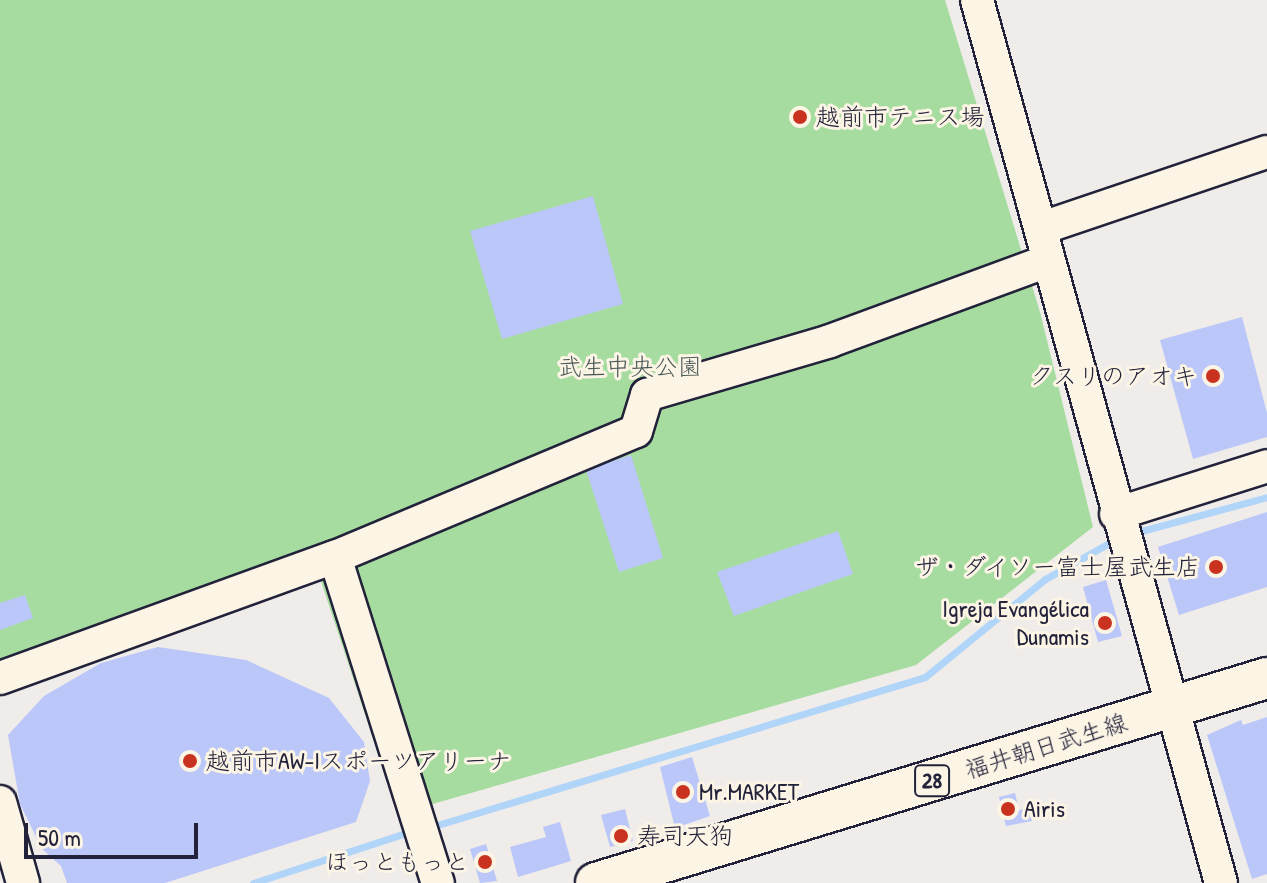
<!DOCTYPE html>
<html>
<head>
<meta charset="utf-8">
<style>
  body { margin:0 }
  #map { position:relative; width:1267px; height:883px; overflow:hidden; background:#efece9; font-family:"Patrick Hand","Klee One",sans-serif }
  div>[style] { position:absolute }
  .green>* { inset:0; background:#a6dc9f }
  .stream>* { height:7px; margin:-3.5px; padding:0 3.5px; transform-origin:3.5px; border-radius:3.5px; background:#b0d5f9 }
  .building>* { inset:0; background:#bac7f8 }
  .roads { filter:drop-shadow(2px 0 #22223b) drop-shadow(-2px 0 #22223b) drop-shadow(0 2px #22223b) drop-shadow(0 -2px #22223b) }
  .minor>* { height:32px; margin:-16px; padding:0 16px; transform-origin:16px; border-radius:16px; background:#fcf5e5 }
  .major>* { height:40px; margin:-20px; padding:0 20px; transform-origin:20px; border-radius:20px; background:#fcf5e5 }
  .dots>* { width:22px; height:22px; translate:-50% -50%; box-sizing:border-box; border:4px solid #fcf5e5; border-radius:50% }
  span { translate:-50% -50%; white-space:nowrap; text-align:center; line-height:1.15; -webkit-text-stroke:6px #fcf5e5; paint-order:stroke }
  .shield-label span { padding:2px 6px; background:#fcf5e5; border:2px solid; border-radius:6px; -webkit-text-stroke-width:0 }
  .shield-label { font-size:22px; color:#22223b; font-weight:700 }
  .poi-label { font-size:24px; color:#22223b }
  .left { translate:0 -50%; text-align:left }
  .right { translate:-100% -50%; text-align:right }
  .park-label { font-size:24px; color:#4a5a59 }
  .street-label { font-size:24px; color:#22223b }
  .scale { position:absolute; left:24px; top:823px; width:174px; height:36px; box-sizing:border-box; border:4px solid #22223b; border-top:0; padding-left:10px; font-size:24px; line-height:28px; white-space:nowrap; color:#22223b; -webkit-text-stroke:6px #fcf5e5; paint-order:stroke }
</style>
</head>
<body>
<div id="map">
  <div class="green">
    <i style="clip-path:polygon(0 0,945px 0,1040px 312px,1093px 527px,916px 665px,398px 814px,310px 548px,0 666px)"></i>
  </div>
  <div class="stream">
    <i style="left:1134px;top:533px;width:138px;rotate:-15.1deg"></i>
    <i style="left:431px;top:827px;width:516px;rotate:-16.89deg"></i>
    <i style="left:925px;top:677px;width:155px;rotate:-39.2deg"></i>
    <i style="left:1045px;top:579px;width:84px;rotate:-29.3deg"></i>
    <i style="left:253px;top:883px;width:170px;rotate:-18.1deg"></i>
  </div>
  <div class="building">
    <i style="clip-path:polygon(593px 196px,623px 304px,502px 339px,470px 231px)"></i>
    <i style="clip-path:polygon(1242px 317px,1267px 413px,1267px 437px,1193px 459px,1160px 340px)"></i>
    <i style="clip-path:polygon(631px 455px,663px 558px,619px 572px,586px 470px)"></i>
    <i style="clip-path:polygon(1267px 512px,1267px 587px,1179px 615px,1158px 547px)"></i>
    <i style="clip-path:polygon(838px 531px,853px 574px,734px 616px,717px 572px)"></i>
    <i style="clip-path:polygon(1106px 580px,1122px 636px,1098px 642px,1083px 587px)"></i>
    <i style="clip-path:polygon(25px 595px,33px 618px,0 630px,0 603px)"></i>
    <i style="clip-path:polygon(158px 647px,246px 660px,329px 698px,364px 742px,370px 781px,356px 822px,165px 883px,67px 883px,61px 866px,42px 849px,20px 804px,8px 735px,44px 696px,101px 663px)"></i>
    <i style="clip-path:polygon(1267px 717px,1267px 874px,1252px 879px,1207px 735px,1241px 720px,1243px 725px)"></i>
    <i style="clip-path:polygon(692px 757px,710px 816px,675px 828px,660px 767px)"></i>
    <i style="clip-path:polygon(1015px 793px,1019px 810px,1029px 808px,1032px 821px,1006px 826px,999px 797px)"></i>
    <i style="clip-path:polygon(625px 809px,633px 841px,610px 847px,601px 815px)"></i>
    <i style="clip-path:polygon(560px 822px,571px 861px,518px 877px,510px 847px,546px 837px,543px 827px)"></i>
    <i style="clip-path:polygon(486px 844px,497px 881px,480px 883px,470px 849px)"></i>
  </div>
  <div class="roads">
    <div class="minor">
      <i style="left:977px;top:0;width:916px;rotate:74.55deg"></i>
      <i style="left:1042px;top:228px;width:237px;rotate:-18.7deg"></i>
      <i style="left:1116px;top:514px;width:158px;rotate:-17.6deg"></i>
      <i style="left:335px;top:557px;width:342px;rotate:72.5deg"></i>
      <i style="left:0;top:678px;width:356px;rotate:-19.9deg"></i>
      <i style="left:335px;top:557px;width:326px;rotate:-22.7deg"></i>
      <i style="left:636px;top:431px;width:38px;rotate:-73deg"></i>
      <i style="left:647px;top:395px;width:191px;rotate:-16.4deg"></i>
      <i style="left:830px;top:341px;width:231px;rotate:-20.2deg"></i>
      <i style="left:0;top:802px;width:84px;rotate:74.1deg"></i>
    </div>
    <div class="major">
      <i style="left:596px;top:883px;width:702px;rotate:-16.99deg"></i>
    </div>
  </div>
  <div class="dots">
    <i style="left:800px;top:117px;background:#c8321e"></i>
    <i style="left:1213px;top:376px;background:#c8321e"></i>
    <i style="left:1216px;top:567px;background:#c8321e"></i>
    <i style="left:1105px;top:623px;background:#c8321e"></i>
    <i style="left:190px;top:761px;background:#c8321e"></i>
    <i style="left:683px;top:792px;background:#c8321e"></i>
    <i style="left:1008px;top:809px;background:#c8321e"></i>
    <i style="left:621px;top:836px;background:#c8321e"></i>
    <i style="left:485px;top:862px;background:#c8321e"></i>
  </div>
  <div class="shield-label">
    <span style="left:932px;top:781px">28</span>
  </div>
  <div class="poi-label">
    <span class="left" style="left:816px;top:117px">越前市テニス場</span>
    <span class="right" style="left:1197px;top:376px">クスリのアオキ</span>
    <span class="right" style="left:1200px;top:567px">ザ・ダイソー富士屋武生店</span>
    <span class="right" style="left:1089px;top:623px">Igreja Evangélica<br>Dunamis</span>
    <span class="left" style="left:206px;top:761px">越前市AW-Iスポーツアリーナ</span>
    <span class="left" style="left:699px;top:792px">Mr.MARKET</span>
    <span class="left" style="left:1024px;top:809px">Airis</span>
    <span class="left" style="left:637px;top:836px">寿司天狗</span>
    <span class="right" style="left:469px;top:862px">ほっともっと</span>
  </div>
  <div class="park-label">
    <span style="left:630px;top:367px">武生中央公園</span>
  </div>
  <div class="street-label">
    <span style="left:1046px;top:746px;rotate:-17deg">福井朝日武生線</span>
  </div>
  <div class="scale">50 m</div>
</div>
</body>
</html>
